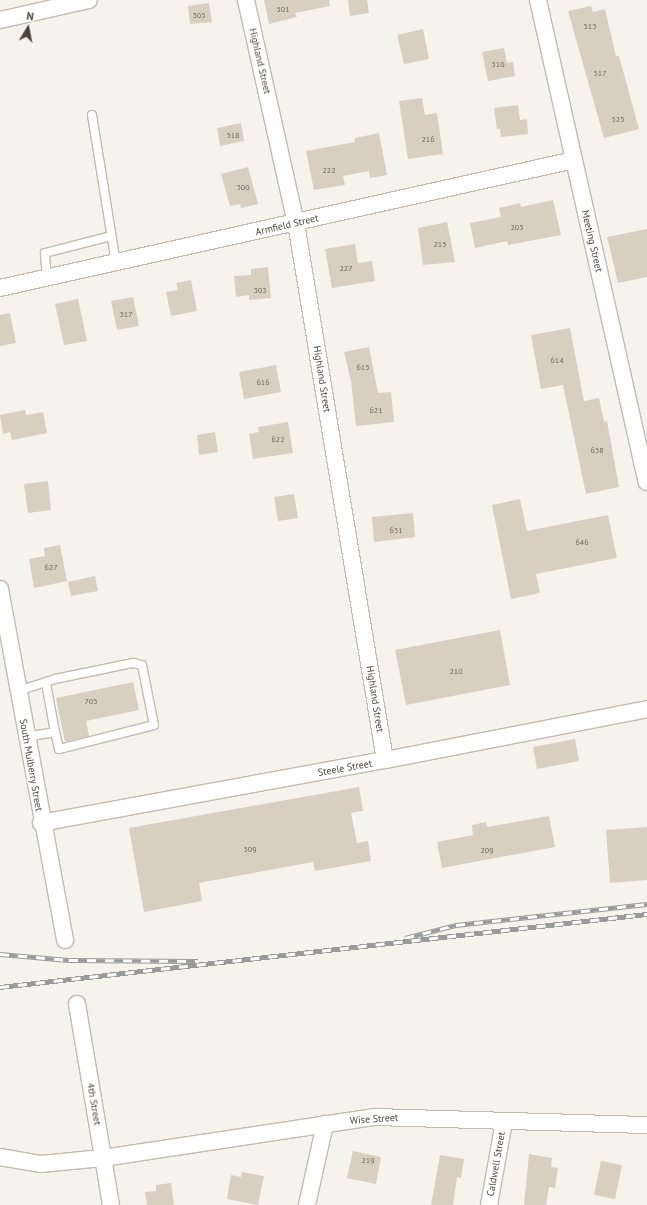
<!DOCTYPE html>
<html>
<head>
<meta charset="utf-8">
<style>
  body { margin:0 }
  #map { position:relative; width:647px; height:1205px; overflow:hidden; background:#f6f3ec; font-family:"PT Sans",sans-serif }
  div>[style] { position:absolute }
  .building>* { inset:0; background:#d8cfc1 }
  .roads { filter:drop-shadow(1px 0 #c2bbae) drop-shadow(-1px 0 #c2bbae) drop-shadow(0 1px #c2bbae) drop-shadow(0 -1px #c2bbae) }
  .service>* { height:8px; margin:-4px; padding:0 4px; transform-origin:4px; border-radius:4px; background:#fff }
  .minor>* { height:16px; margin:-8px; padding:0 8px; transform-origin:8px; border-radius:8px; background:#fff }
  .rail>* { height:4.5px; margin-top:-2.25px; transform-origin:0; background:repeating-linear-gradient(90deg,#fff 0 9px,#9a9a9a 0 18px); box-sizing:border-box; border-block:1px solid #9a9a9a }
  span { translate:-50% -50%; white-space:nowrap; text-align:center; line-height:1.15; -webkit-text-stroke:4px #fff; paint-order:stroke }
  .number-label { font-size:8px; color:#6e675b }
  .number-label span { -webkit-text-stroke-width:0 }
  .street-label { font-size:10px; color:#4b4439 }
  .north { position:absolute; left:8px; top:8px; width:40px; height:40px; -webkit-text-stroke:3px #fff; paint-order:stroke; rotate:10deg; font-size:11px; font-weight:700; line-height:16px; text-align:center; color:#4b4439 }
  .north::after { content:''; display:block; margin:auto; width:14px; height:18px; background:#4b4439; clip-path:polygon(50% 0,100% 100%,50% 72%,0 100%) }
</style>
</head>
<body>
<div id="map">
  <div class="building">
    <i style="clip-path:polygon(264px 0,329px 0,330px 6px,295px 13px,297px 17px,269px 24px)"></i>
    <i style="clip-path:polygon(348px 0,367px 0,369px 13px,350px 16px)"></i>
    <i style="clip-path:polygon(209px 3px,212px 22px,190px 24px,188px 6px)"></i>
    <i style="clip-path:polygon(591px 6px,593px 12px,605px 9px,616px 56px,619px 56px,639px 129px,604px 138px,568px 11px)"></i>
    <i style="clip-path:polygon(423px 29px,429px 59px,404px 64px,397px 35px)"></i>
    <i style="clip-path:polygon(504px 48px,507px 63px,513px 62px,515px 76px,488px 81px,482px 52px)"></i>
    <i style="clip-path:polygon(422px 98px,425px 115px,437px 113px,443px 154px,408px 159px,399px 101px)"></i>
    <i style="clip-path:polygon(518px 105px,520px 120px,527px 119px,528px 134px,501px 137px,500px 129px,497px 129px,494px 108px)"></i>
    <i style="clip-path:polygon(241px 123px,244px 141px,220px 146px,217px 128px)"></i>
    <i style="clip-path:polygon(379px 133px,387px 175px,370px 178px,369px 171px,343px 176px,345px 185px,314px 190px,306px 151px,355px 142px,355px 138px)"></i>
    <i style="clip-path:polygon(248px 167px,258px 204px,241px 208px,240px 204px,230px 206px,221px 174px)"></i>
    <i style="clip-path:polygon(553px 200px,561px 235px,508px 245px,507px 241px,475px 248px,470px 223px,501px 217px,499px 208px,520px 203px,521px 207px)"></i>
    <i style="clip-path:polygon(447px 222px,455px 262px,423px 265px,418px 228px)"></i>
    <i style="clip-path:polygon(647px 229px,647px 277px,618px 283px,607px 237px)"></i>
    <i style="clip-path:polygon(355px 244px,358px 263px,372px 261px,375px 281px,332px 288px,325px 249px)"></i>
    <i style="clip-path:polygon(268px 267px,271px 298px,249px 300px,249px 295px,236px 297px,234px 276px,251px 275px,251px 269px)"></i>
    <i style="clip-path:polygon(191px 280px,197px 311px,171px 316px,166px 292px,178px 290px,176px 283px)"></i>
    <i style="clip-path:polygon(133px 297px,139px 326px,117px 330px,111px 301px)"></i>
    <i style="clip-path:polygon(78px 299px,87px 341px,64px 345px,55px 304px)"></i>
    <i style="clip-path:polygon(10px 313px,16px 343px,0 346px,0 315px)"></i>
    <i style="clip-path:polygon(570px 328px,584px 401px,599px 398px,604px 422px,607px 421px,619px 487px,586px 494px,563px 385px,541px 389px,531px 335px)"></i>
    <i style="clip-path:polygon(369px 347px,378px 393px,391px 392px,394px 422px,356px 426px,351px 381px,344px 352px)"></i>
    <i style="clip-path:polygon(276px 365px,281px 392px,244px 399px,239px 372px)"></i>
    <i style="clip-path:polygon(25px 410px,26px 415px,43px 412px,47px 433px,12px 440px,10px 432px,3px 434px,0 415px)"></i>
    <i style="clip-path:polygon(288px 422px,293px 453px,253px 459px,249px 434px,259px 432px,258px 427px)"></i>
    <i style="clip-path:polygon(215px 432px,218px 452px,199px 455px,197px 435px)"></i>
    <i style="clip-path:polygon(48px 481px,51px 510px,28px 513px,24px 484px)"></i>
    <i style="clip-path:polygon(294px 494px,298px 518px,278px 521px,274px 497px)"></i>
    <i style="clip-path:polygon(520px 499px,527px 531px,608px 515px,617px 558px,536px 574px,540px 593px,511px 599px,492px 505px)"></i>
    <i style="clip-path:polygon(413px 513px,415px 537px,374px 542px,372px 517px)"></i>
    <i style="clip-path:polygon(60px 545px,67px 581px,34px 588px,29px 559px,45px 556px,44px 548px)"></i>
    <i style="clip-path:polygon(95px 576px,98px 591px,71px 596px,68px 582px)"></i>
    <i style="clip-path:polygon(500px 630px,510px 685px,406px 705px,395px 650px)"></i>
    <i style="clip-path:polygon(133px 682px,139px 710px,86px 721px,89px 736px,65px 742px,56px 698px)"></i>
    <i style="clip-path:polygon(575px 739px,579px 761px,537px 769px,533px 747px)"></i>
    <i style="clip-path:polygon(359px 787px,363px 811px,351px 813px,357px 843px,368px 841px,371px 861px,315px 871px,313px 862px,199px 883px,202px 901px,144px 912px,129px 828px)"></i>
    <i style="clip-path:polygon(549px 816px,555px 847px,442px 868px,437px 842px,473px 835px,472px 825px,486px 822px,487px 827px)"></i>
    <i style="clip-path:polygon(647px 827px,647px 880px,610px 883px,606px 830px)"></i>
    <i style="clip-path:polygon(353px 1151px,381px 1157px,376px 1184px,347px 1178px)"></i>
    <i style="clip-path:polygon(529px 1154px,552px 1158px,551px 1167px,558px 1168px,555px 1188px,549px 1187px,546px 1205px,524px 1205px)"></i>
    <i style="clip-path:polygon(440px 1155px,464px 1159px,461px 1178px,457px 1177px,453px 1205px,431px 1205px)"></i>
    <i style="clip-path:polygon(601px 1161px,622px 1165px,615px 1199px,594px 1195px)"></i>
    <i style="clip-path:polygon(242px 1172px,264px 1176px,258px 1205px,227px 1199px,231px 1175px,241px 1177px)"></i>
    <i style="clip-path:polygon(171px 1183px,174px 1205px,147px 1205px,145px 1192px,156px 1191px,156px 1185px)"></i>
  </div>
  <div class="roads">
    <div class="service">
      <i style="left:92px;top:115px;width:150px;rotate:80.8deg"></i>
      <i style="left:47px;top:278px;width:25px;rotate:-95deg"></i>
      <i style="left:45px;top:253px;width:68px;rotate:-14.4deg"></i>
      <i style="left:46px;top:683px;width:50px;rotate:79.6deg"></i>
      <i style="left:18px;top:691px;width:39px;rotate:-18deg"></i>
      <i style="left:55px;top:679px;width:80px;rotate:-11.6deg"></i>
      <i style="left:133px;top:663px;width:9px;rotate:13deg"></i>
      <i style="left:142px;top:665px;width:61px;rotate:78.7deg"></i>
      <i style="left:154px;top:725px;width:98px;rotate:165.8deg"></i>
      <i style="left:59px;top:749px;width:17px;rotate:-103deg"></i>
      <i style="left:55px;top:732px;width:29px;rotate:170deg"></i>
    </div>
    <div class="minor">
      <i style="left:246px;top:0;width:229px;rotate:77.4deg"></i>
      <i style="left:296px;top:223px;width:544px;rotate:80.59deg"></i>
      <i style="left:538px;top:0;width:494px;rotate:77.3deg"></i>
      <i style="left:0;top:20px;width:91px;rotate:-12.7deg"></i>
      <i style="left:0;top:288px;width:588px;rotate:-12.57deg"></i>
      <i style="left:0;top:589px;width:357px;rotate:79.5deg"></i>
      <i style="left:41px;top:823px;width:350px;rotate:-10.4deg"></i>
      <i style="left:385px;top:760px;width:267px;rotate:-11deg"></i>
      <i style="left:77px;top:1004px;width:204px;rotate:80.4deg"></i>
      <i style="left:0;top:1157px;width:42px;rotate:9.7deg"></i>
      <i style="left:41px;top:1164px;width:62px;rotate:-5.5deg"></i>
      <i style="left:103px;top:1158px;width:275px;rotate:-8.6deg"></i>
      <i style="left:375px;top:1117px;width:272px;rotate:1.7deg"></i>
      <i style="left:307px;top:1205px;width:83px;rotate:-77.5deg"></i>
      <i style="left:489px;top:1205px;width:84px;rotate:-79.8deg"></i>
    </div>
  </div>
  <div class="rail">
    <i style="left:405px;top:938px;width:53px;rotate:-14.3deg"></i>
    <i style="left:456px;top:925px;width:192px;rotate:-6.3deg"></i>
    <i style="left:0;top:954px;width:69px;rotate:5deg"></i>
    <i style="left:69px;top:960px;width:129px;rotate:0.4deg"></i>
    <i style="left:0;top:987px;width:651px;rotate:-6.44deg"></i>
  </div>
  <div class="number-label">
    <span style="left:283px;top:10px">501</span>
    <span style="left:199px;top:16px">305</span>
    <span style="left:590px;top:27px">513</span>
    <span style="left:498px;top:65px">510</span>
    <span style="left:600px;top:74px">517</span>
    <span style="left:618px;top:120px">525</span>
    <span style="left:233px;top:136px">518</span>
    <span style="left:428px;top:140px">216</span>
    <span style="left:329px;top:171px">222</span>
    <span style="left:243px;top:188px">300</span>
    <span style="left:517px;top:228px">205</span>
    <span style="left:440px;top:245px">215</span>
    <span style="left:346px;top:269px">227</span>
    <span style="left:260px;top:291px">303</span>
    <span style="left:126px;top:315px">317</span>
    <span style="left:557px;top:361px">614</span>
    <span style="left:363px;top:368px">615</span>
    <span style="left:263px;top:383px">616</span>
    <span style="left:376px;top:411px">621</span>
    <span style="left:278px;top:440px">622</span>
    <span style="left:597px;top:451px">638</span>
    <span style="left:396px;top:531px">631</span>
    <span style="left:582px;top:543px">646</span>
    <span style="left:51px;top:568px">627</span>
    <span style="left:456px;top:672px">210</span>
    <span style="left:91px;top:702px">705</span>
    <span style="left:250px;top:850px">309</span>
    <span style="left:487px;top:851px">209</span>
    <span style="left:368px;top:1161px">219</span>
  </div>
  <div class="street-label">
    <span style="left:260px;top:61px;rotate:77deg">Highland Street</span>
    <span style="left:287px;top:225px;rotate:-13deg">Armfield Street</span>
    <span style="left:592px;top:241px;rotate:77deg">Meeting Street</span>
    <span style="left:322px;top:379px;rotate:81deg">Highland Street</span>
    <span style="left:375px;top:699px;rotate:81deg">Highland Street</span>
    <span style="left:31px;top:765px;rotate:80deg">South Mulberry Street</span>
    <span style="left:345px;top:768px;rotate:-10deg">Steele Street</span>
    <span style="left:94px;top:1104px;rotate:80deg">4th Street</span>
    <span style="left:374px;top:1119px;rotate:-4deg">Wise Street</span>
    <span style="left:496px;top:1164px;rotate:-80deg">Caldwell Street</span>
  </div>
  <div class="north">N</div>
</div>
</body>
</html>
